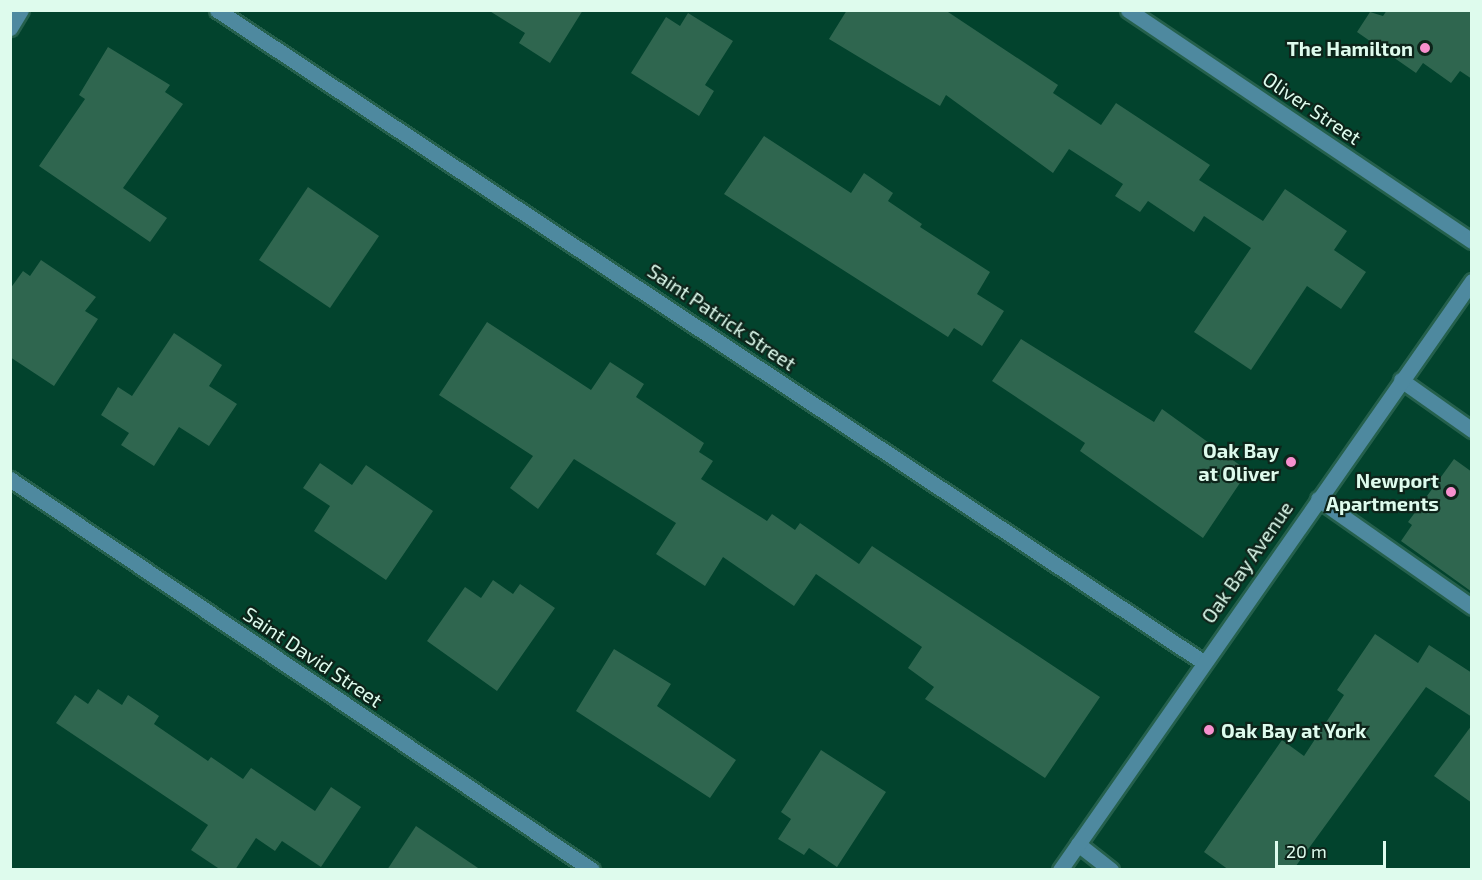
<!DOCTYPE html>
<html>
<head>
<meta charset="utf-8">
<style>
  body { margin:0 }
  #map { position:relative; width:1482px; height:880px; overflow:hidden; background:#02432d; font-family:"Exo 2",sans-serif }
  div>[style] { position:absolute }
  .building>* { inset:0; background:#2f664f }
  .roads { filter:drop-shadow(2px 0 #25604c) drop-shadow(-2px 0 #25604c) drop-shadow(0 2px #25604c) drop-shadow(0 -2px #25604c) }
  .minor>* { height:15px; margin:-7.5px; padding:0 7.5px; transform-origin:7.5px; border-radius:7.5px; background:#4e899f }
  .dots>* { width:16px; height:16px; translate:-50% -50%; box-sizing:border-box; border:3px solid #0d241a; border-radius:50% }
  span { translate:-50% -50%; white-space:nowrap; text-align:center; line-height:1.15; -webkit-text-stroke:4.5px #0d241a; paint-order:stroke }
  .poi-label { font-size:20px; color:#defbed; font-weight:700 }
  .right { translate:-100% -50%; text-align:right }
  .left { translate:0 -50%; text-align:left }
  .street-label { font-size:20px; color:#defbed }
  .frame { position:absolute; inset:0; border:12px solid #defbed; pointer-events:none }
  .scale { position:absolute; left:1275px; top:841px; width:111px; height:27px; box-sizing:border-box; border:3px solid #defbed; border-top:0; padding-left:8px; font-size:18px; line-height:21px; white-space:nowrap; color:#defbed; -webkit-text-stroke:4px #0d241a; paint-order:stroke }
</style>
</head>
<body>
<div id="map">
  <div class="building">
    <i style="clip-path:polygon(488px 10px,583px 10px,550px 63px,519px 43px,525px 33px)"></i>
    <i style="clip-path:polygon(847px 10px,945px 10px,1058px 85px,1053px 93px,1101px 125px,1116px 103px,1210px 165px,1199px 180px,1263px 221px,1285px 189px,1347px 231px,1334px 250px,1366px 272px,1341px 309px,1307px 286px,1251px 370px,1194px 332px,1251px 248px,1204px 216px,1194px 232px,1148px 201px,1140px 212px,1115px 196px,1123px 184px,1069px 149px,1053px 173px,946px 95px,940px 106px,829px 39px)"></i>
    <i style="clip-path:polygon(1387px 10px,1472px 10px,1472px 79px,1460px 71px,1451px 83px,1423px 63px,1416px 73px,1357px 32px,1370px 12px,1383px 16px)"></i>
    <i style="clip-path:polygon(688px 13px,733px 41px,705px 85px,714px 91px,699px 116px,631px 73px,666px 17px,680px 26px)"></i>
    <i style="clip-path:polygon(108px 47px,170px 85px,165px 92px,183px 104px,123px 188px,167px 218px,150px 242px,39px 166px,85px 99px,79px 95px)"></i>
    <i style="clip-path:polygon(764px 136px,851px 193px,864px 173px,893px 193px,888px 201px,922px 224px,920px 227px,990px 272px,977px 294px,1004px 311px,982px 346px,954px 328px,948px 337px,724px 194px)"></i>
    <i style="clip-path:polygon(308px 187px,379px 236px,330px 308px,259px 260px)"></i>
    <i style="clip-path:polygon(41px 260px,96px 297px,85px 311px,98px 319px,54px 386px,10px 357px,10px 289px,23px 271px,30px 276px)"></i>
    <i style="clip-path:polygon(487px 322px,591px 390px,610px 362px,644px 384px,636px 397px,704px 443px,699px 452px,713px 461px,701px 479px,767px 521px,772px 514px,795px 530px,800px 523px,859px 564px,872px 546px,1100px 697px,1045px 778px,925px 699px,934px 687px,908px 668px,922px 647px,816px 574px,794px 606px,723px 557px,705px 586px,656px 554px,676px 523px,574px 459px,538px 509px,510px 488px,533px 456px,439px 395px)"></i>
    <i style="clip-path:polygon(174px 333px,222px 365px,209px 386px,237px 404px,209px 446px,179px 427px,154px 466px,121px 445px,129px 433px,101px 415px,118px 387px,132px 396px)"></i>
    <i style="clip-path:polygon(1021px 339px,1154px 422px,1162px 409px,1248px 471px,1203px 538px,1080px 451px,1085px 443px,992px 381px)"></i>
    <i style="clip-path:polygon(1454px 459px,1472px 472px,1472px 592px,1401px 541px,1412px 525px,1408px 522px)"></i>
    <i style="clip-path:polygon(320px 463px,352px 485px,366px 465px,433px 511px,386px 580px,314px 531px,330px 506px,303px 488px)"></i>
    <i style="clip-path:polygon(493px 580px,513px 594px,520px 584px,555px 608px,497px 691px,427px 641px,465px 587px,481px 598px)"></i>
    <i style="clip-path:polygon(1375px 634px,1418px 663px,1429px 645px,1472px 673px,1472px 717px,1426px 687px,1293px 870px,1229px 870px,1204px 852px,1282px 740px,1304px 756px,1344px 695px,1337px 690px)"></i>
    <i style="clip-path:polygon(614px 649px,671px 684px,657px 706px,736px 760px,710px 798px,576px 711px)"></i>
    <i style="clip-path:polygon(98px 689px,122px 705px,128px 695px,159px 716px,154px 724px,208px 761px,211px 757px,243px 779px,251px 768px,315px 811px,331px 787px,361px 807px,321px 867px,282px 841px,275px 851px,256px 838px,235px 870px,221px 870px,191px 850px,208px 825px,56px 723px,75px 695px,88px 704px)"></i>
    <i style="clip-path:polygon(1472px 725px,1472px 803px,1434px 776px)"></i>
    <i style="clip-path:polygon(821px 750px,886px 792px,837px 867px,809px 848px,804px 855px,778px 839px,791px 819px,781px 812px)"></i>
    <i style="clip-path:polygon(416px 826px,481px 870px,387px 870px)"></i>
  </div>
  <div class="roads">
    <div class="minor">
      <i style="left:217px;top:10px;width:1182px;rotate:33.47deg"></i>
      <i style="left:1128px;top:10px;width:414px;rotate:33.9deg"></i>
      <i style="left:10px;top:28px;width:21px;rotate:-59deg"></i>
      <i style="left:1401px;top:380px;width:87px;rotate:35.2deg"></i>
      <i style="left:10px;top:479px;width:701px;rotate:33.89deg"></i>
      <i style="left:1318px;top:499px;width:188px;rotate:35deg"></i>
      <i style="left:1078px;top:844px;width:42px;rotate:38.2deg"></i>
      <i style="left:1060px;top:870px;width:719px;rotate:-55.03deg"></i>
    </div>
  </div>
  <div class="dots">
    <i style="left:1425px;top:48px;background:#f790ce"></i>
    <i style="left:1291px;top:462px;background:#f790ce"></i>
    <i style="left:1451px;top:492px;background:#f790ce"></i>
    <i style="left:1209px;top:730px;background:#f790ce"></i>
  </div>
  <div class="poi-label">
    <span class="right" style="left:1413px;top:48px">The Hamilton</span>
    <span class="right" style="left:1279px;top:462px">Oak Bay<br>at Oliver</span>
    <span class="right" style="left:1439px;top:492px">Newport<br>Apartments</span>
    <span class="left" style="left:1221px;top:730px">Oak Bay at York</span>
  </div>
  <div class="street-label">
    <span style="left:1312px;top:108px;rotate:34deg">Oliver Street</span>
    <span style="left:722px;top:317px;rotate:34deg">Saint Patrick Street</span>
    <span style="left:1247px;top:562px;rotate:-55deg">Oak Bay Avenue</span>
    <span style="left:313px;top:657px;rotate:34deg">Saint David Street</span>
  </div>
  <div class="frame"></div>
  <div class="scale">20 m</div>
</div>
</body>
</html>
